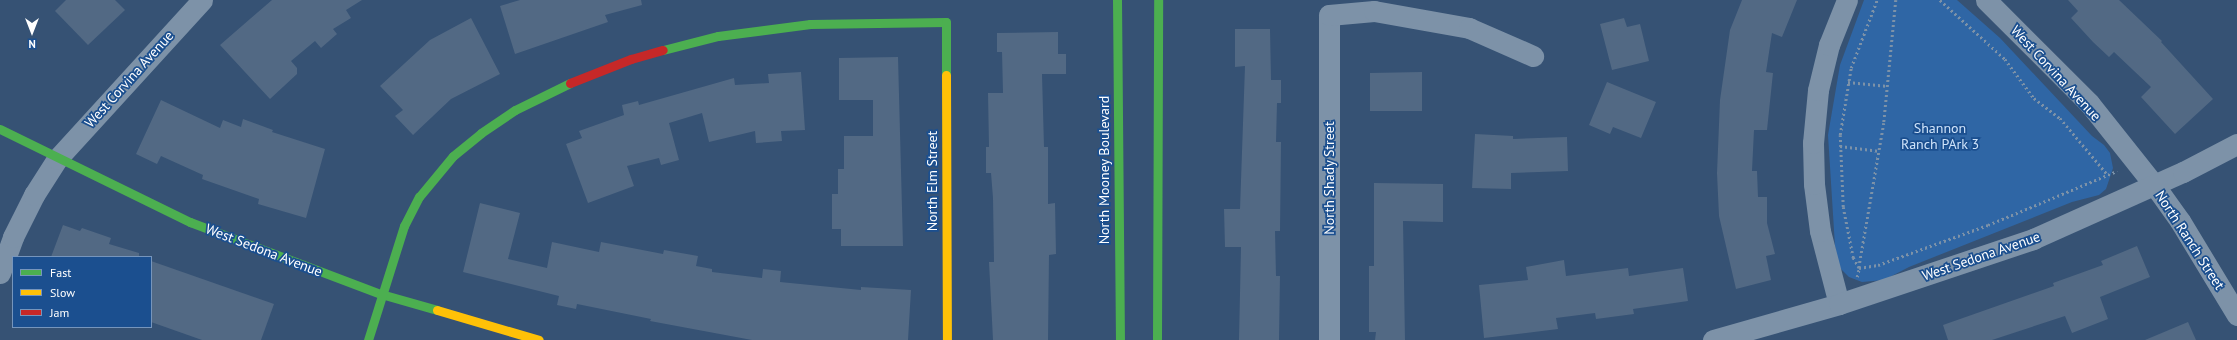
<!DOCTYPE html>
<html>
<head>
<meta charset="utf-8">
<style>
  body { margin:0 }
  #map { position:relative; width:2237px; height:340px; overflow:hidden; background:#365274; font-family:"PT Sans",sans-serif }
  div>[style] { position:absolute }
  .green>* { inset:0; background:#2f66a5 }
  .building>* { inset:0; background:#526984 }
  .path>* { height:2.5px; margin-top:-1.25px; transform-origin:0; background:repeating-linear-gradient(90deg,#7d92a8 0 2px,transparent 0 5px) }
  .street>* { height:21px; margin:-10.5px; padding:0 10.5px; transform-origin:10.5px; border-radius:10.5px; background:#7d92a8 }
  .fast>* { height:9px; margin:-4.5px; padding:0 4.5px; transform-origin:4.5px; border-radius:4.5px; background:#4caf50 }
  .slow>* { height:9px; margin:-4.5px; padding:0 4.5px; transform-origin:4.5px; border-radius:4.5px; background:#ffc107 }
  .jam>* { height:9px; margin:-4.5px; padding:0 4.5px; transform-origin:4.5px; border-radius:4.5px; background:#c62828 }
  span { translate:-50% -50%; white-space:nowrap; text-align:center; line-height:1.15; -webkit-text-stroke:3.5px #1b4f8f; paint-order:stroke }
  .street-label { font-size:14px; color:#fff }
  .park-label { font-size:14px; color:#cfe3fa }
  .legend { position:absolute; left:12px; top:256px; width:140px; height:72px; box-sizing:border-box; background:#1b4f8f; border:1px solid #7695bc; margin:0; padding:5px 7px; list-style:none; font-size:12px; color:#fff }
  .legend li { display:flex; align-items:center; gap:8px; height:20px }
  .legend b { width:20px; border:1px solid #7695bc }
  .north { position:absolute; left:12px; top:12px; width:40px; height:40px; -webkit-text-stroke:3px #1b4f8f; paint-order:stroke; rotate:180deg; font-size:11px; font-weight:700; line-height:16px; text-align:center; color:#fff }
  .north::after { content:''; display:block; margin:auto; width:14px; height:18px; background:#fff; clip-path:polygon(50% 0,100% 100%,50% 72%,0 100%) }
</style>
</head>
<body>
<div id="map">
  <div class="green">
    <i style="clip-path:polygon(1864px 0,1957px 0,2000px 38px,2092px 136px,2104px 145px,2110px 153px,2113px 168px,2106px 189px,2099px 195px,2072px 202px,1909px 267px,1884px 280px,1862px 282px,1849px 277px,1839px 267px,1835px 246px,1828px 135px,1840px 65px)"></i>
  </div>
  <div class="building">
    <i style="clip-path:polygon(66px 0,115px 0,125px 10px,88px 45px,55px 11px)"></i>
    <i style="clip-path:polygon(272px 0,362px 0,346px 10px,351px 18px,333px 29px,337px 34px,321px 48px,315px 41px,291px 61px,297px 68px,297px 74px,270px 99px,220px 45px)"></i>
    <i style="clip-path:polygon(520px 0,641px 0,642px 5px,605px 15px,608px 22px,515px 54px,500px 6px)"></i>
    <i style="clip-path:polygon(1742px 0,1797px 0,1782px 37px,1772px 33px,1766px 72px,1773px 73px,1767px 130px,1754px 130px,1752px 171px,1757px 171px,1758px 197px,1767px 197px,1767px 223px,1775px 254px,1766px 256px,1771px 280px,1736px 289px,1719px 216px,1717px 173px,1720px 100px,1730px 30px)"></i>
    <i style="clip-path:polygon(2068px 0,2119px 0,2162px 41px,2161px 42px,2213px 99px,2175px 134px,2141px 97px,2151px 87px,2114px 52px,2109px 57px,2093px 42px,2071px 18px,2078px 11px)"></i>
    <i style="clip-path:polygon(471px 18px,500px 74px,451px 99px,413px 135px,395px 116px,403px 110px,380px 86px,430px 40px)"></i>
    <i style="clip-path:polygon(1624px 18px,1627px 27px,1640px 24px,1649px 61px,1612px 70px,1600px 24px)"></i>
    <i style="clip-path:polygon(1235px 29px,1270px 29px,1271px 80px,1281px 80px,1281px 103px,1277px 103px,1276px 142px,1281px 142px,1280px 231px,1275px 231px,1276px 276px,1280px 276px,1279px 340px,1239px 340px,1241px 247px,1225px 247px,1224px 209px,1240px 209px,1245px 66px,1235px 67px)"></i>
    <i style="clip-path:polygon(1058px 32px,1058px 54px,1066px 54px,1066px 74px,1042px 74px,1044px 147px,1048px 147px,1048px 204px,1055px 203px,1056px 254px,1049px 255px,1048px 340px,993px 340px,989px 262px,994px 262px,993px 198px,991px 173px,986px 173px,986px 147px,989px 147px,988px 93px,1003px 93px,1002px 52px,997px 52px,997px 33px)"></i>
    <i style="clip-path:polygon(898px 57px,903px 246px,841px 246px,841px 229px,832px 229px,832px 194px,838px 194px,838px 169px,844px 169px,844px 136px,873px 136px,873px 100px,839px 100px,839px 58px)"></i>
    <i style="clip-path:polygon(801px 72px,805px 130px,781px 131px,782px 141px,756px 143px,755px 131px,709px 142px,702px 113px,669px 123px,679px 160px,661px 165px,659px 158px,627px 166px,634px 186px,588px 203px,566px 144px,582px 138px,579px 131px,624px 115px,622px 105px,638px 101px,639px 105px,734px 78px,735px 85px,769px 83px,768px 74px)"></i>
    <i style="clip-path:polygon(1422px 72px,1422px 111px,1370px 111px,1370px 73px)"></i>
    <i style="clip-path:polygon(1607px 82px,1656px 102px,1641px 138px,1613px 127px,1610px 134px,1589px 125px)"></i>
    <i style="clip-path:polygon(161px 100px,220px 128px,223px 120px,241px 127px,243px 119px,273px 130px,272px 132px,325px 149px,306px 218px,258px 204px,259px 199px,202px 179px,203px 175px,161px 156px,157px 164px,136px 154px)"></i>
    <i style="clip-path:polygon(1475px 134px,1513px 136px,1513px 139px,1567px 137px,1568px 171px,1511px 173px,1511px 189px,1472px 188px)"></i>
    <i style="clip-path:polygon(1374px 183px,1443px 184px,1443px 222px,1403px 221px,1405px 340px,1375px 340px,1376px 332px,1369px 332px,1369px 266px,1374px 266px)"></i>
    <i style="clip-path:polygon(480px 203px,520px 213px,508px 259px,547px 268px,552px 242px,599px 252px,601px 242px,663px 254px,664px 250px,698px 256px,696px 266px,712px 269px,712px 272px,762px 278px,763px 269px,781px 271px,780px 282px,861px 290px,861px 287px,911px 290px,908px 340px,752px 340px,650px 321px,651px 319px,577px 304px,576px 309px,557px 305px,559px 296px,463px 272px)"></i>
    <i style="clip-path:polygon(63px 225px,80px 231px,82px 228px,111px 238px,109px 244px,139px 253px,139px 257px,51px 257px)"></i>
    <i style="clip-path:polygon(2137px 246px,2150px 277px,2100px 297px,2108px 319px,2072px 333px,2065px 316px,1992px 340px,1948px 340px,1943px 325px,2054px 286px,2053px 283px,2103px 265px,2101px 261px)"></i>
    <i style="clip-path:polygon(1564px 260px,1566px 276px,1628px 268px,1629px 276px,1683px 268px,1688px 301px,1633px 309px,1634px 314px,1596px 319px,1595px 313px,1556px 318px,1558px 329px,1484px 338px,1479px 285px,1528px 280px,1526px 267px)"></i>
    <i style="clip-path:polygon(151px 261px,274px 304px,261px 340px,202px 340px,151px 322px)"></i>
    <i style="clip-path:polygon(2188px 322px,2196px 340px,2145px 340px)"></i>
  </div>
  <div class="path">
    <i style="left:1896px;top:0;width:124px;rotate:95.6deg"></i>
    <i style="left:1884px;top:123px;width:147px;rotate:99.8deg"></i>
    <i style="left:1859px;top:268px;width:19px;rotate:-9deg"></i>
    <i style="left:1878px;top:265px;width:117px;rotate:-20deg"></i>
    <i style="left:1988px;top:225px;width:140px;rotate:-22.7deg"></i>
    <i style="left:1940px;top:0;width:88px;rotate:42.2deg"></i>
    <i style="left:2005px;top:59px;width:49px;rotate:53.4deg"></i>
    <i style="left:2034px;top:98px;width:33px;rotate:38deg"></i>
    <i style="left:2060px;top:118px;width:73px;rotate:50deg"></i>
    <i style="left:1848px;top:82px;width:40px;rotate:5.7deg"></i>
    <i style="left:1840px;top:146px;width:40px;rotate:7.1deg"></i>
    <i style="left:1857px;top:277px;width:9px;rotate:-77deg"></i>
    <i style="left:1859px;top:268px;width:12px;rotate:-121deg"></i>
    <i style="left:1853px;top:258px;width:52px;rotate:-101.1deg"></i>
    <i style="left:1843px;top:207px;width:72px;rotate:-92.4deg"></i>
    <i style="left:1840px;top:135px;width:68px;rotate:-80.7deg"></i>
    <i style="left:1851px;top:68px;width:73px;rotate:-69.1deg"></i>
  </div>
  <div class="street">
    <i style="left:1986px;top:0;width:146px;rotate:45deg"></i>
    <i style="left:2089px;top:103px;width:106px;rotate:51.5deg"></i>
    <i style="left:2155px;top:186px;width:43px;rotate:54.5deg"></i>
    <i style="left:2180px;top:221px;width:110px;rotate:58.8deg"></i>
    <i style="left:0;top:273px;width:38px;rotate:-70deg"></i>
    <i style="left:13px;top:237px;width:47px;rotate:-63.4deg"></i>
    <i style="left:34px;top:195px;width:43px;rotate:-57.4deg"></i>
    <i style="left:57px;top:159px;width:215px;rotate:-47.6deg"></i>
    <i style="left:1839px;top:304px;width:75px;rotate:-104.6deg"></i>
    <i style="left:1820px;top:231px;width:47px;rotate:-97.3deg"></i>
    <i style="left:1814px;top:184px;width:41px;rotate:-91.4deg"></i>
    <i style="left:1813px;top:143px;width:53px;rotate:-84.6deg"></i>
    <i style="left:1818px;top:90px;width:46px;rotate:-76.3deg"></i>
    <i style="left:1829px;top:45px;width:48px;rotate:-68.2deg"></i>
    <i style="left:1329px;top:340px;width:325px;rotate:-90deg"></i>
    <i style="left:1329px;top:15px;width:45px;rotate:-5.1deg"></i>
    <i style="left:1374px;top:11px;width:97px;rotate:10.1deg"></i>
    <i style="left:1469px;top:28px;width:70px;rotate:23.6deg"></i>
    <i style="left:1713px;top:340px;width:131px;rotate:-15.9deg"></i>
    <i style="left:1839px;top:304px;width:205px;rotate:-18.5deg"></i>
    <i style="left:2033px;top:239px;width:164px;rotate:-24.1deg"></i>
    <i style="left:2183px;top:172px;width:61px;rotate:-27.4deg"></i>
  </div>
  <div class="fast">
    <i style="left:1117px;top:0;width:340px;rotate:89.5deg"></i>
    <i style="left:663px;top:50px;width:57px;rotate:-14.3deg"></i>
    <i style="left:718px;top:36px;width:93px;rotate:-7.4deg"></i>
    <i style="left:810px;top:24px;width:136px;rotate:-0.8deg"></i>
    <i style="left:946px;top:22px;width:53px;rotate:90deg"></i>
    <i style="left:0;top:129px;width:212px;rotate:26.1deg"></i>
    <i style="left:190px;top:222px;width:204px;rotate:20.7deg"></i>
    <i style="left:381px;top:294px;width:58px;rotate:15.9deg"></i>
    <i style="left:368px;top:340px;width:120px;rotate:-72.5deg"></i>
    <i style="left:404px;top:226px;width:33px;rotate:-63deg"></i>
    <i style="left:419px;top:197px;width:53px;rotate:-50.3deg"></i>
    <i style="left:453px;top:156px;width:36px;rotate:-39deg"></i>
    <i style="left:481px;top:133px;width:41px;rotate:-34.1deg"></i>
    <i style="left:515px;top:110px;width:61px;rotate:-26.1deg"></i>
    <i style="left:1157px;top:340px;width:340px;rotate:-89.8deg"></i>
  </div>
  <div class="slow">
    <i style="left:946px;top:75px;width:265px;rotate:89.8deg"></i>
    <i style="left:437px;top:310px;width:106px;rotate:16.4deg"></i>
  </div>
  <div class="jam">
    <i style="left:570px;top:83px;width:66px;rotate:-21.5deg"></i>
    <i style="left:631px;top:59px;width:33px;rotate:-16deg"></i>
  </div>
  <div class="street-label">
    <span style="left:2056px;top:73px;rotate:47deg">West Corvina Avenue</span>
    <span style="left:129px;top:79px;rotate:-48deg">West Corvina Avenue</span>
    <span style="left:1104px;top:170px;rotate:-90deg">North Mooney Boulevard</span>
    <span style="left:1329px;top:178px;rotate:-90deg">North Shady Street</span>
    <span style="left:932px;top:181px;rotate:-90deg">North Elm Street</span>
    <span style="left:2190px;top:240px;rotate:57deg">North Ranch Street</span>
    <span style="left:264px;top:250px;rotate:21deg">West Sedona Avenue</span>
    <span style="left:1981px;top:256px;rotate:-19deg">West Sedona Avenue</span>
  </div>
  <div class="park-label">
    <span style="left:1940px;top:136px">Shannon<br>Ranch PArk 3</span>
  </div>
  <ul class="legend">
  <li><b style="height:5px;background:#4caf50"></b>Fast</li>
  <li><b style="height:5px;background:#ffc107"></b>Slow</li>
  <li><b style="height:5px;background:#c62828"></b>Jam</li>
  </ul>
  <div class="north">N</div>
</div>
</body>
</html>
